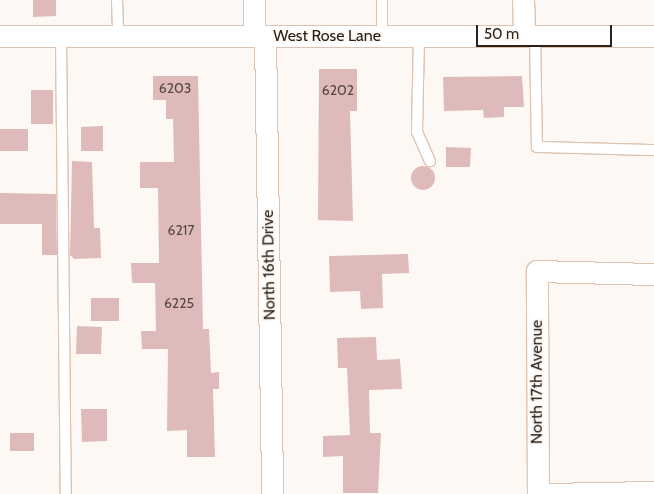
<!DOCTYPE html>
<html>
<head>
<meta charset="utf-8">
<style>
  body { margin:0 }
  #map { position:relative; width:654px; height:494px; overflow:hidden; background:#fdf8f4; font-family:Cabin,sans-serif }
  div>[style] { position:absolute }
  .building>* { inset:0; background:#debbba }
  .round { border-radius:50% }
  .roads { filter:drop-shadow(1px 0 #dec4b0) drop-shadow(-1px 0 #dec4b0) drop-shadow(0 1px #dec4b0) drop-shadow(0 -1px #dec4b0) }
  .lane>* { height:10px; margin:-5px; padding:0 5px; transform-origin:5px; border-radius:5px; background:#fff }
  .street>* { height:21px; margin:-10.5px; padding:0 10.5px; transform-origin:10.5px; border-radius:10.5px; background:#fff }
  span { translate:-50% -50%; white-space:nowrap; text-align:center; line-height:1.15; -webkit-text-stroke:4px #fdf8f4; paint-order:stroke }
  .number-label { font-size:14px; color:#584841 }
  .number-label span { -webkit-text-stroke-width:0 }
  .street-label { font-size:16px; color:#2b2119 }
  .scale { position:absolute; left:476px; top:25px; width:136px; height:22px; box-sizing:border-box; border:2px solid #2b2119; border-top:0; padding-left:6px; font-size:15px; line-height:18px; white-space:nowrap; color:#2b2119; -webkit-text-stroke:4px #fdf8f4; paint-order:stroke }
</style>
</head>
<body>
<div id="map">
  <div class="building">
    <i style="clip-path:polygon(33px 0,56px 0,56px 16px,33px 17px)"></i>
    <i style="clip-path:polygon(319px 69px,357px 69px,357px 111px,350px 111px,353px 221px,318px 220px)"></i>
    <i style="clip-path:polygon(153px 76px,198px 76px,203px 329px,209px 329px,211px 373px,219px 372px,219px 389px,213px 389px,215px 457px,187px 457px,187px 430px,167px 431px,168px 349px,142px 349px,141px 331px,156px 331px,155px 283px,132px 283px,131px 263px,159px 263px,158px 188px,140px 188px,140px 162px,174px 162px,173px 119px,166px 119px,166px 100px,153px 100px)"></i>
    <i style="clip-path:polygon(522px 76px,524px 107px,504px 107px,504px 117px,484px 118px,483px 110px,444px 111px,443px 77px)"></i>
    <i style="clip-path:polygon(31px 90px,53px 90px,53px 124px,31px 124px)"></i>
    <i style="clip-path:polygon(103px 126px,103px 151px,81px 151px,81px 127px)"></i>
    <i style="clip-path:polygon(0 129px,28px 129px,28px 151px,0 151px)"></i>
    <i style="clip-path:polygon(446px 147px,471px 148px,470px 167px,446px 167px)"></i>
    <i style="clip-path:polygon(72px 161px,92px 162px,94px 228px,100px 228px,101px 258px,74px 259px,70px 255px)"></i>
    <i class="round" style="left:411px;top:166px;width:24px;height:24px"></i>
    <i style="clip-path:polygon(0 193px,56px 194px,57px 255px,42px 255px,42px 224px,0 224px)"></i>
    <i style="clip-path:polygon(408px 254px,409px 273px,382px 274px,383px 308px,361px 309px,360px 291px,330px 292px,329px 256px)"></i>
    <i style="clip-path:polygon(91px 298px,119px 298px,119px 321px,91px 321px)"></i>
    <i style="clip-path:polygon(77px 326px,102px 327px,101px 354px,76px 354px)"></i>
    <i style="clip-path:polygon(376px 337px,377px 360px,400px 359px,402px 389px,369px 390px,370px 433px,381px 433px,378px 493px,343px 493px,343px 456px,323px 457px,323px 436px,350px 435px,347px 368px,338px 368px,337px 338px)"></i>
    <i style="clip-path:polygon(81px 409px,107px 409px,107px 441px,82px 442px)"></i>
    <i style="clip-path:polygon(10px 433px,34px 433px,34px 451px,10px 451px)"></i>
  </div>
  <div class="roads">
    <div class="lane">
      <i style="left:117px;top:0;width:36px;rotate:88deg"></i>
      <i style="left:382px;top:0;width:36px;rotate:90deg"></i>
      <i style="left:61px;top:36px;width:458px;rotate:89.4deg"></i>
      <i style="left:419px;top:36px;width:96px;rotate:91.2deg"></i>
      <i style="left:417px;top:132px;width:32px;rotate:66deg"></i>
      <i style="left:535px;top:36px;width:111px;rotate:89deg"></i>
      <i style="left:537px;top:147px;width:117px;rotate:1.5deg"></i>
    </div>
    <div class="street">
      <i style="left:254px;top:0;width:36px;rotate:90deg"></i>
      <i style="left:523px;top:0;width:36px;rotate:88deg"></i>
      <i style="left:0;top:36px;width:654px"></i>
      <i style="left:265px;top:36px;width:458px;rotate:89.1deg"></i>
      <i style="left:538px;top:494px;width:223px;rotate:-90.3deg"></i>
      <i style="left:537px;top:271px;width:117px;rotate:1.5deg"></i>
      <i style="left:547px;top:494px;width:107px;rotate:-1.1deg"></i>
    </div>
  </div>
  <div class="number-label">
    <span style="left:175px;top:88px">6203</span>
    <span style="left:338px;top:90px">6202</span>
    <span style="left:181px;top:230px">6217</span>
    <span style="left:179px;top:303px">6225</span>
  </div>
  <div class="street-label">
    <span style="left:327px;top:36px">West Rose Lane</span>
    <span style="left:269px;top:265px;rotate:-91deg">North 16th Drive</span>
    <span style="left:537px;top:382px;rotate:-90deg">North 17th Avenue</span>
  </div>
  <div class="scale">50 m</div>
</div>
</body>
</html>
